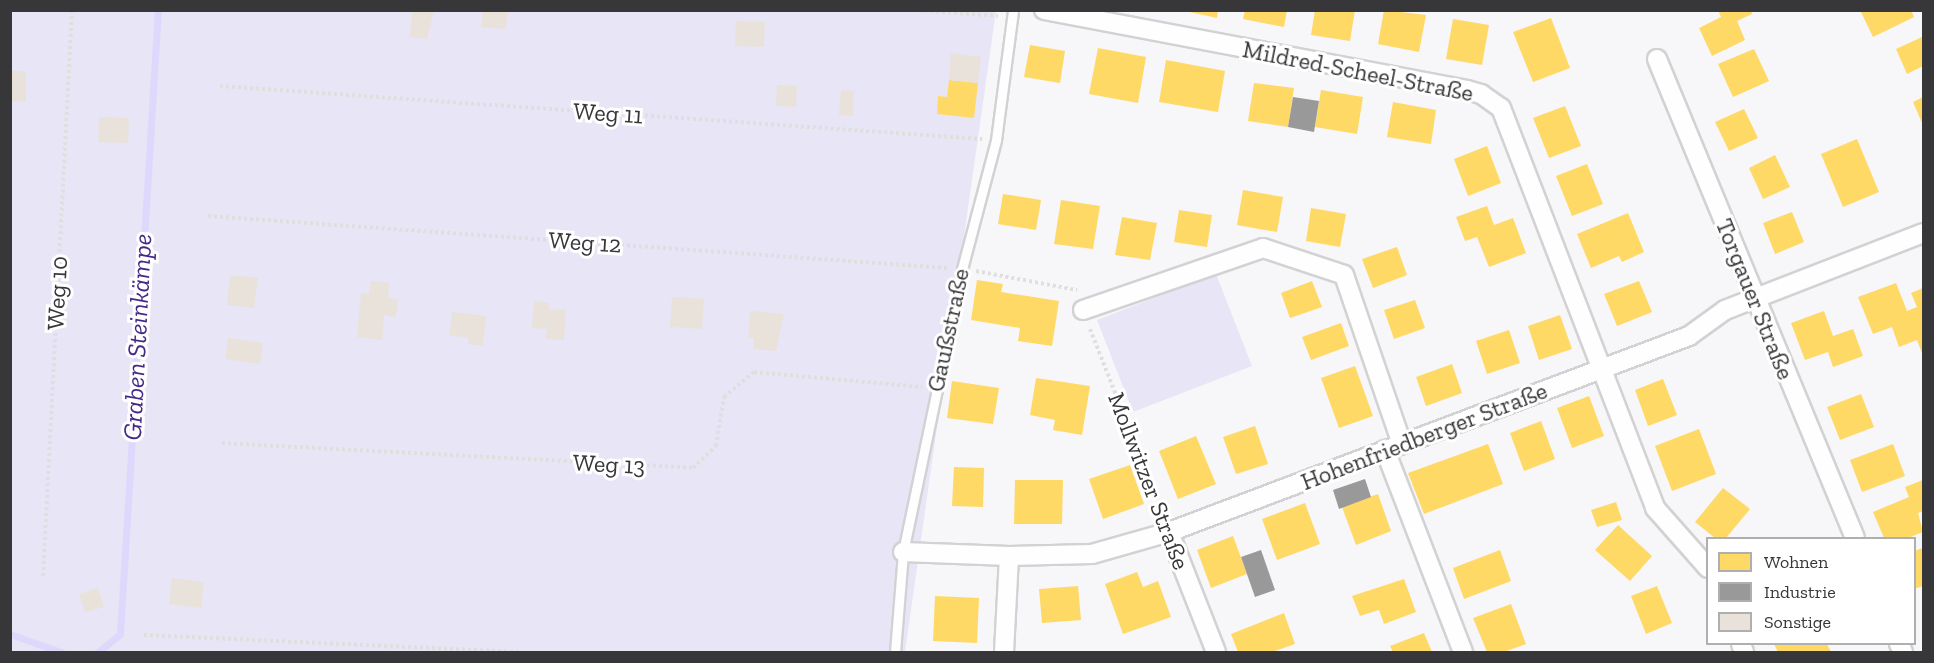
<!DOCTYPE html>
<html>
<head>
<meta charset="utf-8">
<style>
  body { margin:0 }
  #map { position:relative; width:1934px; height:663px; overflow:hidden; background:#f7f6f8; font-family:"Zilla Slab",serif }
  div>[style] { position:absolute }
  .green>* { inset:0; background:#e8e5f6 }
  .homes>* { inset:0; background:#ffd966 }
  .industry>* { inset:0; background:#999 }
  .stream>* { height:7px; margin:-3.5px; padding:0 3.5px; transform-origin:3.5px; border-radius:3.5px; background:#ded8fd }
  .building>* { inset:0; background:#e8e2db }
  .path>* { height:4px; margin-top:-2px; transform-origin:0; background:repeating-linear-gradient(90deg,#dfdfe0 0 3px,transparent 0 6px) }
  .roads { filter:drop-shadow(2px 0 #d2d2d4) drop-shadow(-2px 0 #d2d2d4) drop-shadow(0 2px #d2d2d4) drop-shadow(0 -2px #d2d2d4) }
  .service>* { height:9px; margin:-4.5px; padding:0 4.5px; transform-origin:4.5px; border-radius:4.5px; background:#fefefe }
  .minor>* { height:18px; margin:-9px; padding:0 9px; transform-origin:9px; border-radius:9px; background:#fefefe }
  span { translate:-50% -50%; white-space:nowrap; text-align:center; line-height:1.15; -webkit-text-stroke:6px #fff; paint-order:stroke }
  .street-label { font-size:24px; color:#373739 }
  .water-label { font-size:26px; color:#452987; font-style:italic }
  .frame { position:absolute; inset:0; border:12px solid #373739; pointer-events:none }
  .legend { position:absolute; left:1706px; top:537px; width:210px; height:108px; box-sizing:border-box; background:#fff; border:2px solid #afafb0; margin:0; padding:8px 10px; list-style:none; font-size:18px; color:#373739 }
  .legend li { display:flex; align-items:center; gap:12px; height:30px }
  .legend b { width:30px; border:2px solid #afafb0 }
</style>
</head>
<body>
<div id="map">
  <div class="green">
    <i style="clip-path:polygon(10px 11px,996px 11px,905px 652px,11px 652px)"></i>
    <i style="clip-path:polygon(1216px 274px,1252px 366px,1133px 412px,1097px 320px)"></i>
  </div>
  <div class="homes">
    <i style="clip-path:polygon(1181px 10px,1218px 10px,1217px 18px)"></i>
    <i style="clip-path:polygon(1245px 10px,1287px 10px,1284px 27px,1243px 19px)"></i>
    <i style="clip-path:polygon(1315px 10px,1355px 10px,1350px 41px,1311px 35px)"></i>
    <i style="clip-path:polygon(1384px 10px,1426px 15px,1419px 52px,1378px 44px)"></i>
    <i style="clip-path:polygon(1718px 10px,1751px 10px,1752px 14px,1737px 21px,1745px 40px,1712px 56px,1699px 28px,1721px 17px)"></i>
    <i style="clip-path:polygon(1860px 10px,1911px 10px,1914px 17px,1873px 37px)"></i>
    <i style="clip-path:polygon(1551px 18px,1570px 68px,1533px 82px,1513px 32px)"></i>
    <i style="clip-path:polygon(1453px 19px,1489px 25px,1482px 65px,1446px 59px)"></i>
    <i style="clip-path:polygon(1922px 37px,1923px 66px,1907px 74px,1896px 49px)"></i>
    <i style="clip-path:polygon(1030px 45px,1065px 51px,1060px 83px,1024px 77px)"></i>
    <i style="clip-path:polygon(1098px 48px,1146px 57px,1138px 103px,1089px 94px)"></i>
    <i style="clip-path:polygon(1754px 49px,1769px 81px,1733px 97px,1718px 64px)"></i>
    <i style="clip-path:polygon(1166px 60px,1225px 71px,1218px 112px,1159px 102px)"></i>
    <i style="clip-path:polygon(949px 80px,978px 83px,974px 118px,937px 114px,938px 96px,947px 97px)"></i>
    <i style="clip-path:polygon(1254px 83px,1294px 88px,1288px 127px,1248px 121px)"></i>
    <i style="clip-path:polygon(1321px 90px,1363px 97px,1357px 134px,1315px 127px)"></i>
    <i style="clip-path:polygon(1923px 97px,1923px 125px,1913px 102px)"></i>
    <i style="clip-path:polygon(1393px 102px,1436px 110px,1431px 144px,1387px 137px)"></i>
    <i style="clip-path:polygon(1565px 106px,1581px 146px,1549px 158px,1533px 118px)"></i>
    <i style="clip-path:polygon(1744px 109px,1758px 138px,1729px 151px,1715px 122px)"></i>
    <i style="clip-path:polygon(1857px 139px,1879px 192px,1843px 207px,1821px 154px)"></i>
    <i style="clip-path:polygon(1487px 146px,1501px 183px,1468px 196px,1454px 159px)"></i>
    <i style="clip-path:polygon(1775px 155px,1790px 187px,1763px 199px,1749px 168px)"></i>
    <i style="clip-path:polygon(1587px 164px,1603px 204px,1572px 216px,1556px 176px)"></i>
    <i style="clip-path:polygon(1243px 190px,1283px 197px,1277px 232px,1237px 225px)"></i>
    <i style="clip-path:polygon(1003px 194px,1041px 200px,1036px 230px,998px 224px)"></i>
    <i style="clip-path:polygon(1061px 200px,1100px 206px,1093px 249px,1054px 244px)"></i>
    <i style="clip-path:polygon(1487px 206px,1494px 225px,1513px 218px,1526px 253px,1489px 267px,1477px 237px,1465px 241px,1456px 217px)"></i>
    <i style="clip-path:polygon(1311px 208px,1346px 214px,1340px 247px,1306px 241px)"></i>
    <i style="clip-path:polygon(1179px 210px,1212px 215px,1207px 247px,1174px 242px)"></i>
    <i style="clip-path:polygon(1792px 212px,1804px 242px,1775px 254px,1763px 223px)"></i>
    <i style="clip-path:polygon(1628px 213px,1644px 252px,1622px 262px,1619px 256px,1591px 268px,1577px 234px)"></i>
    <i style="clip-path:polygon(1122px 217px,1157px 223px,1150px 260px,1115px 255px)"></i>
    <i style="clip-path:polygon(1397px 247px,1407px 275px,1373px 288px,1362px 259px)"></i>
    <i style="clip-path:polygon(977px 280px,1003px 284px,1001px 292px,1059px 301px,1052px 346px,1018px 341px,1020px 328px,971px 320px)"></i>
    <i style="clip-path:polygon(1312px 281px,1322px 307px,1290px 318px,1281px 293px)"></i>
    <i style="clip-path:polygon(1639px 281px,1652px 312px,1617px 326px,1604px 294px)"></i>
    <i style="clip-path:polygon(1896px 283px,1907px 311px,1917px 307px,1911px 293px,1923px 288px,1923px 356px,1917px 340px,1899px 347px,1892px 327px,1873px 334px,1858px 297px)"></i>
    <i style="clip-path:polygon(1415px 300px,1425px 328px,1394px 339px,1384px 310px)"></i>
    <i style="clip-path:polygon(1824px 311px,1833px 336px,1853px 329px,1863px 356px,1833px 367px,1828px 352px,1805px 360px,1791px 323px)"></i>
    <i style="clip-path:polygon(1560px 315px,1572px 349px,1539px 360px,1528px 326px)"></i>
    <i style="clip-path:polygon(1341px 323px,1349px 346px,1311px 360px,1302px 337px)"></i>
    <i style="clip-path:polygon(1509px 330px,1520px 363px,1487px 374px,1476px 341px)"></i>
    <i style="clip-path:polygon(1452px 364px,1462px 393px,1426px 406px,1416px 377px)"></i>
    <i style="clip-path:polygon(1355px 366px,1373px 416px,1339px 428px,1321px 378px)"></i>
    <i style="clip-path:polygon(1036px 378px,1090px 386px,1082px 435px,1053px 430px,1055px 420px,1030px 415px)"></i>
    <i style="clip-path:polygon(1663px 379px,1677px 415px,1648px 426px,1635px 390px)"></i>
    <i style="clip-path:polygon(952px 381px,999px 388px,993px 424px,947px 418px)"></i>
    <i style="clip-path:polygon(1861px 394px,1874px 427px,1840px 440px,1827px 407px)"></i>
    <i style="clip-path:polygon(1589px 396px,1604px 436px,1572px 448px,1557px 408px)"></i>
    <i style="clip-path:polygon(1541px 421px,1555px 459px,1524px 471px,1510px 433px)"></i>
    <i style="clip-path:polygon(1255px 426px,1268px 464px,1236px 474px,1223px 437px)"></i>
    <i style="clip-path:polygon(1699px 429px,1716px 474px,1672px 491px,1655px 446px)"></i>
    <i style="clip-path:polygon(1196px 436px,1216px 484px,1178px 499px,1159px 451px)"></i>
    <i style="clip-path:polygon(1488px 444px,1503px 484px,1424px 514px,1408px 473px)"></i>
    <i style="clip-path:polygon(1893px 444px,1905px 476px,1862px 492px,1850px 460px)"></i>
    <i style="clip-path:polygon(1130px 465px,1144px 504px,1103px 519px,1089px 479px)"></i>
    <i style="clip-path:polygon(954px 467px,984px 468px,983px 507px,952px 506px)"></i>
    <i style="clip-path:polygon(1015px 480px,1063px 480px,1062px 524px,1014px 524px)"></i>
    <i style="clip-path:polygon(1923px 480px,1923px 511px,1918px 513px,1923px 532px,1908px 538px,1884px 538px,1873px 512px,1909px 497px,1905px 487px)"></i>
    <i style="clip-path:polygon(1723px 488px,1750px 509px,1726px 538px,1715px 538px,1695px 522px)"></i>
    <i style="clip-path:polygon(1378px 494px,1391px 531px,1356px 545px,1342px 507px)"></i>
    <i style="clip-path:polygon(1616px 502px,1622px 520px,1597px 527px,1591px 510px)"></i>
    <i style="clip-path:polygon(1305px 503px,1320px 544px,1277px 560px,1262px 519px)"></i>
    <i style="clip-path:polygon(1618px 525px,1652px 556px,1630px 581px,1595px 550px)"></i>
    <i style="clip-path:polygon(1233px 536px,1247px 574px,1211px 588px,1197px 550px)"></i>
    <i style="clip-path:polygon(1923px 548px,1923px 586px,1914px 589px,1914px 551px)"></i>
    <i style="clip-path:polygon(1500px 550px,1511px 581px,1464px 599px,1453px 568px)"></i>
    <i style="clip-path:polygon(1137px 572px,1143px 587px,1158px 581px,1171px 617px,1123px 634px,1105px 584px)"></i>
    <i style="clip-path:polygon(1404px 579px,1416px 612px,1384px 624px,1379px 610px,1360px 616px,1352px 596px)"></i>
    <i style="clip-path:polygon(1078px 586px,1081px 620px,1042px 623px,1039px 589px)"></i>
    <i style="clip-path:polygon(1657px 586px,1672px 623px,1646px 634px,1631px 596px)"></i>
    <i style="clip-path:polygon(935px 596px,979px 598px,977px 643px,933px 641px)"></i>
    <i style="clip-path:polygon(1511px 604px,1526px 644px,1504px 652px,1487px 652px,1473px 618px)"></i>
    <i style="clip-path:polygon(1284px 613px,1295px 644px,1272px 652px,1238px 652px,1231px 634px)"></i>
    <i style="clip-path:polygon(1424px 633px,1432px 652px,1393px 652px,1390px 646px)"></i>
    <i style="clip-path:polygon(1774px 644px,1827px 644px,1831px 652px,1778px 652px)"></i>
  </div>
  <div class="industry">
    <i style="clip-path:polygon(1293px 97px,1319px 101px,1314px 132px,1288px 127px)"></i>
    <i style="clip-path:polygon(1365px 479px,1371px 497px,1339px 509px,1333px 490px)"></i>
    <i style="clip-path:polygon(1261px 550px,1275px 590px,1255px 597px,1241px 557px)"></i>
  </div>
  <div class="stream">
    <i style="left:10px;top:634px;width:54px;rotate:19.4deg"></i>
    <i style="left:98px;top:652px;width:28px;rotate:-39deg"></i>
    <i style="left:120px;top:634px;width:625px;rotate:-86.52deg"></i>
  </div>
  <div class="building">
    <i style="clip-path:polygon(412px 10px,434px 10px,427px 39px,410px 37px)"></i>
    <i style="clip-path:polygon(483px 10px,508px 10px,506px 29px,481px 27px)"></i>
    <i style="clip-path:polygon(736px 21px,765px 22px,764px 47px,735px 46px)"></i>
    <i style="clip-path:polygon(951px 53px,981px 57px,978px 83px,949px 80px)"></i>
    <i style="clip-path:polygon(10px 71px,26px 71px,26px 102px,10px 101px)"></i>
    <i style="clip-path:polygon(777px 85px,797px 86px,796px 107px,776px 106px)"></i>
    <i style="clip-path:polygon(841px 90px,854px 91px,853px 116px,839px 115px)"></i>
    <i style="clip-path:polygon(99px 117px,129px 118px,128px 143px,98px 142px)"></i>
    <i style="clip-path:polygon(230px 275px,258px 278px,254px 308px,227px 305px)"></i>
    <i style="clip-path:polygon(371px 281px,389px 283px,388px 298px,398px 299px,396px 317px,384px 315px,382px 340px,357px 337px,361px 293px,369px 294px)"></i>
    <i style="clip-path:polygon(672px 297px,704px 299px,702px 329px,670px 327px)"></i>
    <i style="clip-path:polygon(534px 301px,549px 303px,549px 309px,566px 310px,564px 340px,546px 339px,547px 329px,532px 328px)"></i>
    <i style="clip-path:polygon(750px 311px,784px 314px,776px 351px,753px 349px,754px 338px,748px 338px)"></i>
    <i style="clip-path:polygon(452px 312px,486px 316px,483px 346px,468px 344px,469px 338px,449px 335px)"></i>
    <i style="clip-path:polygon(228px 338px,263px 343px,260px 364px,225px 359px)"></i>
    <i style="clip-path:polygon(172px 578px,204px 582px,201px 608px,169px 604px)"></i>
    <i style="clip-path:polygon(98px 588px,104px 607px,85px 612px,79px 594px)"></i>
  </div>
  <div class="path">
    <i style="left:918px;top:10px;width:80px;rotate:4.3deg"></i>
    <i style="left:220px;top:86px;width:764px;rotate:3.98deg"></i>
    <i style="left:208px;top:216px;width:742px;rotate:4.02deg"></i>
    <i style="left:976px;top:271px;width:103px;rotate:10.7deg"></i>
    <i style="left:1090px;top:329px;width:199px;rotate:68.5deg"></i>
    <i style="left:222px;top:443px;width:472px;rotate:3deg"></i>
    <i style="left:693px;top:468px;width:32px;rotate:-44deg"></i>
    <i style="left:716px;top:446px;width:50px;rotate:-80.7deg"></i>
    <i style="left:724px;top:397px;width:39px;rotate:-40deg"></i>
    <i style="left:754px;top:372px;width:169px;rotate:5.1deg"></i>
    <i style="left:43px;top:576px;width:567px;rotate:-87.07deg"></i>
    <i style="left:144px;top:635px;width:375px;rotate:2.6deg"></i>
  </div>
  <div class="roads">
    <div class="service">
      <i style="left:895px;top:652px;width:100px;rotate:-85.4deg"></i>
      <i style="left:903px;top:552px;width:289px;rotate:-78.2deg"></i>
      <i style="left:962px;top:269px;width:133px;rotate:-75.2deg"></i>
      <i style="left:996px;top:140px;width:131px;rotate:-82.5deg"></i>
    </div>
    <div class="minor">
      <i style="left:1044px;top:10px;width:430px;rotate:10.7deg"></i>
      <i style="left:1467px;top:90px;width:15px;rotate:16deg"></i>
      <i style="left:1481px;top:94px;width:24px;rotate:35deg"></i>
      <i style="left:1501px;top:108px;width:429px;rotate:68.9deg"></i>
      <i style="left:1655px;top:508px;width:80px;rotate:48.5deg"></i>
      <i style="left:1657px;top:59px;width:518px;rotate:67.54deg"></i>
      <i style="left:1083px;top:310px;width:190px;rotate:-19deg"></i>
      <i style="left:1263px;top:248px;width:85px;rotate:18.4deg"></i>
      <i style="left:1344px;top:275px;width:179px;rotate:71.1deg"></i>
      <i style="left:1385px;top:450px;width:217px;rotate:68.9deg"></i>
      <i style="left:1169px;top:532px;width:129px;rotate:68.6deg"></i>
      <i style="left:903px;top:552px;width:106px;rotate:2.2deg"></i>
      <i style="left:1009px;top:556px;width:83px;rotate:-1.4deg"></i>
      <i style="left:1092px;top:554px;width:80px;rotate:-15.9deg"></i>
      <i style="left:1169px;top:532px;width:556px;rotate:-20.65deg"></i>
      <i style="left:1689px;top:336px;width:44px;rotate:-35.8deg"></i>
      <i style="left:1725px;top:310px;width:213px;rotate:-21.2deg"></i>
      <i style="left:1741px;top:644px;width:9px;rotate:69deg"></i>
      <i style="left:1899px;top:644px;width:9px;rotate:63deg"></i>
      <i style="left:1004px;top:652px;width:96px;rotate:-87deg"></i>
    </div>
  </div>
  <div class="street-label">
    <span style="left:1358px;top:71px;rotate:11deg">Mildred-Scheel-Straße</span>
    <span style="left:608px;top:113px;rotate:4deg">Weg 11</span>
    <span style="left:585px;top:242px;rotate:4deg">Weg 12</span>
    <span style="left:57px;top:293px;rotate:-87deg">Weg 10</span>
    <span style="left:1755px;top:299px;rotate:68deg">Torgauer Straße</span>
    <span style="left:948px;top:330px;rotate:-78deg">Gaußstraße</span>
    <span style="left:1424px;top:436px;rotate:-21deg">Hohenfriedberger Straße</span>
    <span style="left:609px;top:464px;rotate:3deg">Weg 13</span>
    <span style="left:1149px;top:481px;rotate:69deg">Mollwitzer Straße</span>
  </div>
  <div class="water-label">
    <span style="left:138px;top:337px;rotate:-87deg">Graben Steinkämpe</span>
  </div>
  <div class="frame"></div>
  <ul class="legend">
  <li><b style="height:16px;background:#ffd966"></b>Wohnen</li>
  <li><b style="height:16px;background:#999"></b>Industrie</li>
  <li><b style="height:16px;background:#e8e2db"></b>Sonstige</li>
  </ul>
</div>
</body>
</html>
